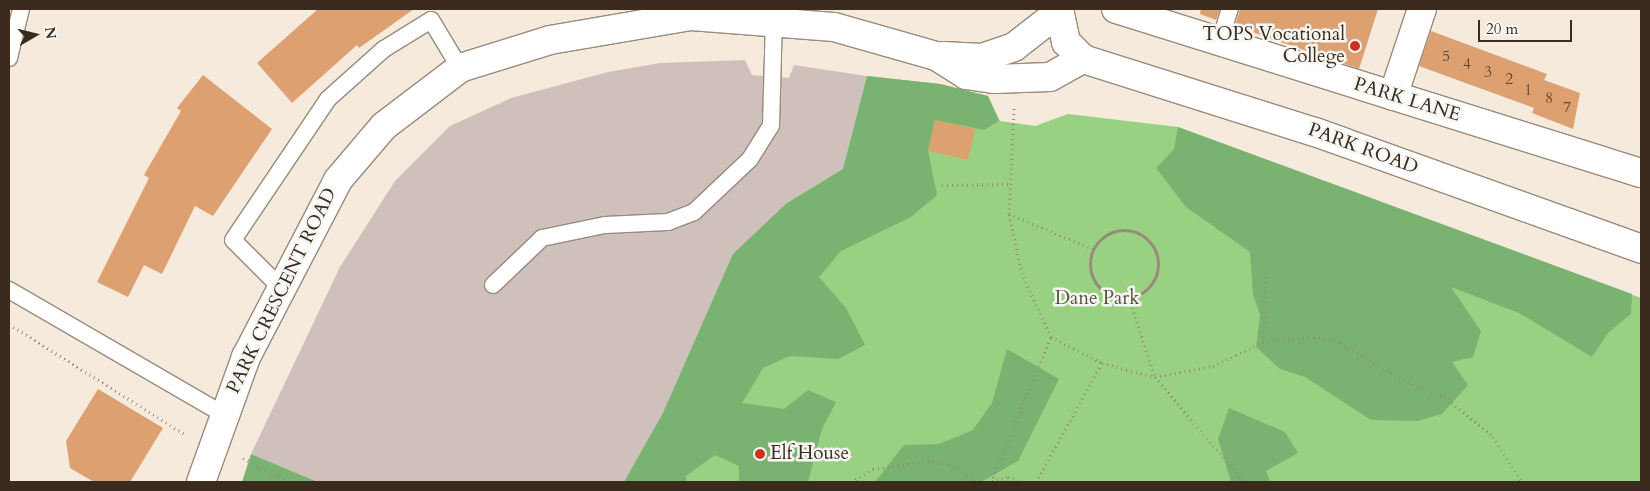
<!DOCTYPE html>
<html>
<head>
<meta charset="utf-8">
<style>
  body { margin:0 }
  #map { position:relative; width:1650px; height:491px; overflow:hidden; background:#f5eadc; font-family:Cardo,serif }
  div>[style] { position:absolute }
  .industrial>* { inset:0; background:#d0c0bc }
  .green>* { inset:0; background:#99d183 }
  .forest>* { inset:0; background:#7ab371 }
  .building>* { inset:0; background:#dca071 }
  .path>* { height:3px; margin-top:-1.5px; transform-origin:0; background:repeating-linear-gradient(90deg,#988a7d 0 1px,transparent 0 5px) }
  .path>.ring { margin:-1.5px; padding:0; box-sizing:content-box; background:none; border:3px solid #988a7d; border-radius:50% }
  .roads { filter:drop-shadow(1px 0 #988a7d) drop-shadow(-1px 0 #988a7d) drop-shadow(0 1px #988a7d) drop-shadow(0 -1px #988a7d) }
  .lane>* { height:16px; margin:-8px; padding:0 8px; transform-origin:8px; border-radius:8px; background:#fff }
  .street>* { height:28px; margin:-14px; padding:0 14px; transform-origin:14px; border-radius:14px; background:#fff }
  .dots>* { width:14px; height:14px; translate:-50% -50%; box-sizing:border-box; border:2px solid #f6f6f2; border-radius:50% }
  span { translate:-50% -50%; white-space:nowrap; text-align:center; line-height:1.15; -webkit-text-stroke:5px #f6f6f2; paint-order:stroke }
  .number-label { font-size:16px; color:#634833 }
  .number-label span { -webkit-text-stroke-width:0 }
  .poi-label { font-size:19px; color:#3b2a1e }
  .right { translate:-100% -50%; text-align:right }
  .left { translate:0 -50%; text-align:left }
  .street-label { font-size:19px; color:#3b2a1e }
  .park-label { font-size:19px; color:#525437 }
  .frame { position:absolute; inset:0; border:10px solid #3b2a1e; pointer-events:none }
  .north { position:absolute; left:10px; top:10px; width:50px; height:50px; -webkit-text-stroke:4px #f6f6f2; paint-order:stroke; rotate:82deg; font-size:14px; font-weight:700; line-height:20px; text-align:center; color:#3b2a1e }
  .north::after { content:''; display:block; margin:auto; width:18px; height:22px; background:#3b2a1e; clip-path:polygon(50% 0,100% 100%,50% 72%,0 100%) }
  .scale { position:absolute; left:1478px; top:20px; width:94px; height:22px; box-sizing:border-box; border:2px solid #3b2a1e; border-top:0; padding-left:6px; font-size:15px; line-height:18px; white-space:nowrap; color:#3b2a1e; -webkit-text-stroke:4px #f6f6f2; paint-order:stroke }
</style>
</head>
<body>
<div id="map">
  <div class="industrial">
    <i style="clip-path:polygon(745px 60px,752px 75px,789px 78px,794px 65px,867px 76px,843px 169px,787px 203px,624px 482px,318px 482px,251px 454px,340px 267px,395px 181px,450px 126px,511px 98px,608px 72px,660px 63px)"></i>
  </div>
  <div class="green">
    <i style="clip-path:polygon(867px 76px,940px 84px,988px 96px,1000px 121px,1035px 126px,1068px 114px,1178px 127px,1641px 298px,1641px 482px,624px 482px,663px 413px,733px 254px,787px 203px,843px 169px)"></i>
  </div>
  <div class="forest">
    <i style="clip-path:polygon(867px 76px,940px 84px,988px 96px,999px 121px,984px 130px,935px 120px,928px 151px,937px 195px,911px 217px,841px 251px,819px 277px,846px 308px,865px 345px,838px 359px,790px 356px,763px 368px,742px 403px,784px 409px,808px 390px,836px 402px,822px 429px,808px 482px,739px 482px,739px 466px,715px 455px,686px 476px,686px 482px,624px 482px,663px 413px,733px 254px,787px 203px,843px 169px)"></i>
    <i style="clip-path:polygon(1178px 127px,1632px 294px,1631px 314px,1608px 333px,1592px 357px,1519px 313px,1451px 287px,1481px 331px,1473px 357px,1452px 362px,1468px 385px,1442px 414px,1417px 421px,1371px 420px,1305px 377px,1280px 369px,1256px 347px,1260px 315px,1253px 294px,1250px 252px,1186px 207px,1156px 168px,1174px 149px)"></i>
    <i style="clip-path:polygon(1007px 349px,1059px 379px,1018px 461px,981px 482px,875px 482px,904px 445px,939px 444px,973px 430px,992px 403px)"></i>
    <i style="clip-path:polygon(1229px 408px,1285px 432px,1298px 453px,1266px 471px,1270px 482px,1231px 482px,1218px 439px)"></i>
    <i style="clip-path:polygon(251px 454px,318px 482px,242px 482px)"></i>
  </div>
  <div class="building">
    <i style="clip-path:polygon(318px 9px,414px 9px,359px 48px,357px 45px,292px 103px,257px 63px)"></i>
    <i style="clip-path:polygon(1201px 9px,1220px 9px,1216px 20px,1200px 14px)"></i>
    <i style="clip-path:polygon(1240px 9px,1378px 9px,1359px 69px,1235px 26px)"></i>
    <i style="clip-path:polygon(1431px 31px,1547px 74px,1544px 80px,1580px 93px,1573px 129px,1532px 113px,1534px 108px,1419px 66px)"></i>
    <i style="clip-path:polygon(203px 75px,272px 129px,213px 216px,195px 206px,162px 274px,144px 265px,128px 297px,97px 282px,149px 178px,144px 175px,181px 111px,177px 108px)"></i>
    <i style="clip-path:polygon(935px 120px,975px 129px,968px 160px,928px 151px)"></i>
    <i style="clip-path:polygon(98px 389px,163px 428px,130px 482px,94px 482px,70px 468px,66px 441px)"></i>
  </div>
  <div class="path">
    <i style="left:942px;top:185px;width:68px;rotate:-0.8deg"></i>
    <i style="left:1009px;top:214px;width:91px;rotate:22.6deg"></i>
    <i class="ring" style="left:1090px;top:230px;width:65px;height:65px"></i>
    <i style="left:1129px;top:298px;width:83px;rotate:71.8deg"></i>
    <i style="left:1155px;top:377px;width:138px;rotate:49.7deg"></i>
    <i style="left:9px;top:324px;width:209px;rotate:32.1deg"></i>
    <i style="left:1051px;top:337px;width:57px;rotate:27deg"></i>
    <i style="left:1102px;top:363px;width:55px;rotate:14.8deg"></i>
    <i style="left:1155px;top:377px;width:59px;rotate:-10.7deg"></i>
    <i style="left:1213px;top:366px;width:55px;rotate:-25.6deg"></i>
    <i style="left:1263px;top:342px;width:51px;rotate:-5.6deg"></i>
    <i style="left:1314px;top:337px;width:26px;rotate:11deg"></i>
    <i style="left:1340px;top:342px;width:59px;rotate:31.8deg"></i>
    <i style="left:1390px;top:373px;width:64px;rotate:24.1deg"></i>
    <i style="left:1448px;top:399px;width:59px;rotate:40.2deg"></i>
    <i style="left:1493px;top:437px;width:54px;rotate:57.2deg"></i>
    <i style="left:1263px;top:342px;width:69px;rotate:-88.3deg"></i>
    <i style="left:243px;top:458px;width:53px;rotate:27.1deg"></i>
    <i style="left:992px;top:481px;width:16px;rotate:-14deg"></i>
    <i style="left:1008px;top:477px;width:15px;rotate:20deg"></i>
    <i style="left:851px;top:482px;width:26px;rotate:-31deg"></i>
    <i style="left:873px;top:469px;width:56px;rotate:-8.3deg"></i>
    <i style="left:928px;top:461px;width:21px;rotate:8deg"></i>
    <i style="left:949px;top:464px;width:34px;rotate:32deg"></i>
    <i style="left:991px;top:482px;width:157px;rotate:-67.5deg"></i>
    <i style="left:1051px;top:337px;width:69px;rotate:-114.7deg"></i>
    <i style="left:1022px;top:274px;width:61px;rotate:-102.2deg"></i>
    <i style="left:1009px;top:214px;width:107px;rotate:-87.3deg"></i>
    <i style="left:1036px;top:482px;width:136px;rotate:-61deg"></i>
  </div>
  <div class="roads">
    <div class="lane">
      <i style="left:1220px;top:41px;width:34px;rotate:-73deg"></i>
      <i style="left:9px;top:58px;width:50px;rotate:-76.2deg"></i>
      <i style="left:493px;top:285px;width:68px;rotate:-43.8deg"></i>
      <i style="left:542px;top:238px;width:64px;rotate:-11.7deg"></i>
      <i style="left:605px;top:225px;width:63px;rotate:-2.7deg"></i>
      <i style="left:668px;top:222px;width:28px;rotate:-21deg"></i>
      <i style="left:694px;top:212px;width:77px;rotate:-43.4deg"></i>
      <i style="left:750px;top:159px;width:39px;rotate:-58deg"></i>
      <i style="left:771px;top:126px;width:107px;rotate:-88.4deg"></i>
      <i style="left:280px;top:287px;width:66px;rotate:-135deg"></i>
      <i style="left:233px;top:240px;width:170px;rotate:-56deg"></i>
      <i style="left:328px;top:99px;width:75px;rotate:-41.8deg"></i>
      <i style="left:384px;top:49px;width:55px;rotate:-31.7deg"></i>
      <i style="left:431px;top:20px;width:56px;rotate:58.9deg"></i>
      <i style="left:9px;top:290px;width:247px;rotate:30.1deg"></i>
    </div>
    <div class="street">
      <i style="left:1059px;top:9px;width:34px;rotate:78deg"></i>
      <i style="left:1066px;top:42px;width:24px;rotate:45deg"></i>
      <i style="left:1083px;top:59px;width:243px;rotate:17.5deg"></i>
      <i style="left:1315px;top:132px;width:346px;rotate:19.7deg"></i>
      <i style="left:1116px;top:9px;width:550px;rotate:17.35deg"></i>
      <i style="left:943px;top:56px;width:39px;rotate:3deg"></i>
      <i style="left:982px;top:58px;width:34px;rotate:-19deg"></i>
      <i style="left:1014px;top:47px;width:57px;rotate:-37.9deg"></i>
      <i style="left:1393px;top:96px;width:92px;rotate:-71.6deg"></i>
      <i style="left:201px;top:482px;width:133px;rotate:-70.2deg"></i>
      <i style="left:246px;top:357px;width:199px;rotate:-62.5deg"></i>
      <i style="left:338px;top:180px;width:71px;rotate:-49.6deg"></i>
      <i style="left:384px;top:126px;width:96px;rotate:-37.3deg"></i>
      <i style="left:460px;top:68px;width:94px;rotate:-17.3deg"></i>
      <i style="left:550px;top:40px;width:143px;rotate:-9.7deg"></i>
      <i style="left:691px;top:16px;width:143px;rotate:4.4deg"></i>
      <i style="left:834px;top:27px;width:106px;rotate:15.9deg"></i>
      <i style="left:936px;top:56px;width:36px;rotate:32deg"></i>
      <i style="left:966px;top:75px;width:29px;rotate:8deg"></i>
      <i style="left:995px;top:79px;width:55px;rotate:-2.1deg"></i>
      <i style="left:1050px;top:77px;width:38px;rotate:-29deg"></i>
    </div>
  </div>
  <div class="dots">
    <i style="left:1355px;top:46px;background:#c8321e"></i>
    <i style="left:760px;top:454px;background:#c8321e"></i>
  </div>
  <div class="number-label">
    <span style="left:1446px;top:56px">5</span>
    <span style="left:1467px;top:64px">4</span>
    <span style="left:1488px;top:72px">3</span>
    <span style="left:1509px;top:79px">2</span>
    <span style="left:1528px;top:90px">1</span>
    <span style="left:1549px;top:98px">8</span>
    <span style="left:1567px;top:107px">7</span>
  </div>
  <div class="poi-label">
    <span class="right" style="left:1345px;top:46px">TOPS Vocational<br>College</span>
    <span class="left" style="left:770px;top:454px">Elf House</span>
  </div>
  <div class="street-label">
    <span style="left:1407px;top:100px;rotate:17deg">PARK LANE</span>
    <span style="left:1363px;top:149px;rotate:20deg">PARK ROAD</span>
    <span style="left:282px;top:291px;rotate:-64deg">PARK CRESCENT ROAD</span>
  </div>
  <div class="park-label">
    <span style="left:1097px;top:299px">Dane Park</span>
  </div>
  <div class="frame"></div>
  <div class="north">N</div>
  <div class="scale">20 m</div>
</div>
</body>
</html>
